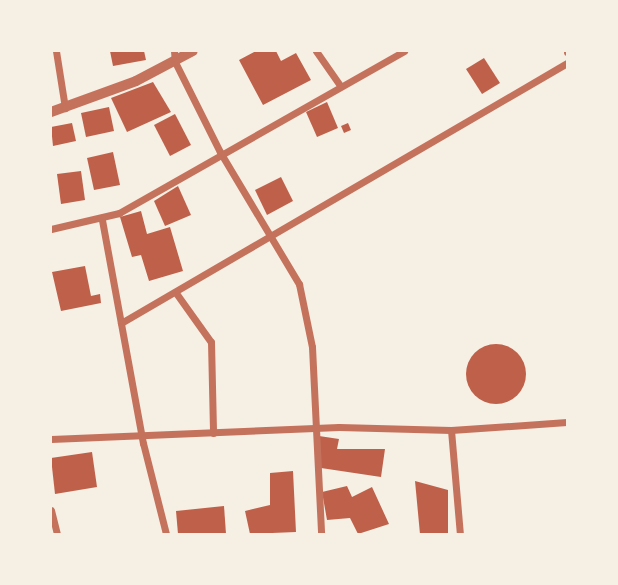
<!DOCTYPE html>
<html>
<head>
<meta charset="utf-8">
<style>
  body { margin:0 }
  #map { position:relative; width:618px; height:585px; overflow:hidden; background:#f6efe4; font-family:Helvetica,sans-serif }
  div>[style] { position:absolute }
  .building>* { inset:0; background:#bf614a }
  .round { border-radius:50% }
  .minor>* { height:7px; margin:-3.5px; padding:0 3.5px; transform-origin:3.5px; border-radius:3.5px; background:#c5725c }
  .tertiary>* { height:10px; margin:-5px; padding:0 5px; transform-origin:5px; border-radius:5px; background:#c5725c }
  span { translate:-50% -50%; white-space:nowrap; text-align:center; line-height:1.15; -webkit-text-stroke:5px #f6efe4; paint-order:stroke }
  .frame { position:absolute; inset:0; border:52px solid #f6efe4; pointer-events:none }
</style>
</head>
<body>
<div id="map">
  <div class="building">
    <i style="clip-path:polygon(110px 51px,144px 51px,146px 60px,113px 66px)"></i>
    <i style="clip-path:polygon(256px 51px,276px 51px,281px 61px,296px 53px,311px 80px,263px 105px,239px 60px)"></i>
    <i style="clip-path:polygon(484px 58px,500px 83px,482px 94px,466px 69px)"></i>
    <i style="clip-path:polygon(153px 82px,171px 112px,127px 132px,111px 98px)"></i>
    <i style="clip-path:polygon(327px 102px,338px 128px,317px 137px,306px 112px)"></i>
    <i style="clip-path:polygon(109px 107px,114px 131px,86px 137px,81px 113px)"></i>
    <i style="clip-path:polygon(175px 114px,191px 145px,170px 156px,154px 125px)"></i>
    <i style="clip-path:polygon(72px 123px,76px 141px,53px 146px,51px 127px)"></i>
    <i style="clip-path:polygon(348px 123px,351px 130px,344px 133px,341px 126px)"></i>
    <i style="clip-path:polygon(113px 152px,120px 185px,94px 190px,87px 158px)"></i>
    <i style="clip-path:polygon(81px 171px,85px 200px,61px 204px,57px 174px)"></i>
    <i style="clip-path:polygon(281px 177px,293px 201px,267px 215px,255px 190px)"></i>
    <i style="clip-path:polygon(178px 186px,191px 215px,165px 226px,154px 201px)"></i>
    <i style="clip-path:polygon(141px 211px,147px 234px,170px 227px,183px 271px,149px 281px,141px 255px,132px 257px,120px 217px)"></i>
    <i style="clip-path:polygon(85px 266px,91px 296px,100px 294px,101px 303px,61px 311px,52px 272px)"></i>
    <i class="round" style="left:466px;top:344px;width:60px;height:60px"></i>
    <i style="clip-path:polygon(319px 436px,339px 439px,337px 449px,385px 449px,381px 477px,321px 468px)"></i>
    <i style="clip-path:polygon(92px 452px,97px 487px,55px 494px,51px 458px)"></i>
    <i style="clip-path:polygon(293px 471px,296px 532px,250px 534px,245px 511px,270px 505px,270px 473px)"></i>
    <i style="clip-path:polygon(415px 481px,448px 490px,448px 533px,420px 534px)"></i>
    <i style="clip-path:polygon(347px 486px,352px 497px,372px 487px,389px 524px,358px 534px,350px 518px,327px 520px,322px 492px)"></i>
    <i style="clip-path:polygon(224px 506px,226px 534px,178px 534px,176px 511px)"></i>
  </div>
  <div class="minor">
    <i style="left:56px;top:51px;width:58px;rotate:81deg"></i>
    <i style="left:174px;top:51px;width:11px;rotate:85deg"></i>
    <i style="left:175px;top:62px;width:101px;rotate:63.4deg"></i>
    <i style="left:220px;top:152px;width:154px;rotate:59.1deg"></i>
    <i style="left:299px;top:284px;width:64px;rotate:78.3deg"></i>
    <i style="left:312px;top:347px;width:187px;rotate:87.2deg"></i>
    <i style="left:316px;top:51px;width:40px;rotate:55.1deg"></i>
    <i style="left:567px;top:51px;width:1px;rotate:90deg"></i>
    <i style="left:102px;top:220px;width:227px;rotate:79.6deg"></i>
    <i style="left:143px;top:443px;width:94px;rotate:75.8deg"></i>
    <i style="left:51px;top:229px;width:70px;rotate:-13.2deg"></i>
    <i style="left:119px;top:213px;width:328px;rotate:-29.6deg"></i>
    <i style="left:176px;top:293px;width:60px;rotate:54.5deg"></i>
    <i style="left:211px;top:342px;width:91px;rotate:88.7deg"></i>
    <i style="left:121px;top:323px;width:516px;rotate:-30.24deg"></i>
    <i style="left:451px;top:430px;width:104px;rotate:85.1deg"></i>
    <i style="left:51px;top:439px;width:288px;rotate:-2.4deg"></i>
    <i style="left:339px;top:427px;width:112px;rotate:1.5deg"></i>
    <i style="left:451px;top:430px;width:116px;rotate:-3.9deg"></i>
    <i style="left:51px;top:510px;width:25px;rotate:76deg"></i>
  </div>
  <div class="tertiary">
    <i style="left:51px;top:112px;width:90px;rotate:-20deg"></i>
    <i style="left:136px;top:81px;width:64px;rotate:-27.8deg"></i>
  </div>
  <div class="frame"></div>
</div>
</body>
</html>
